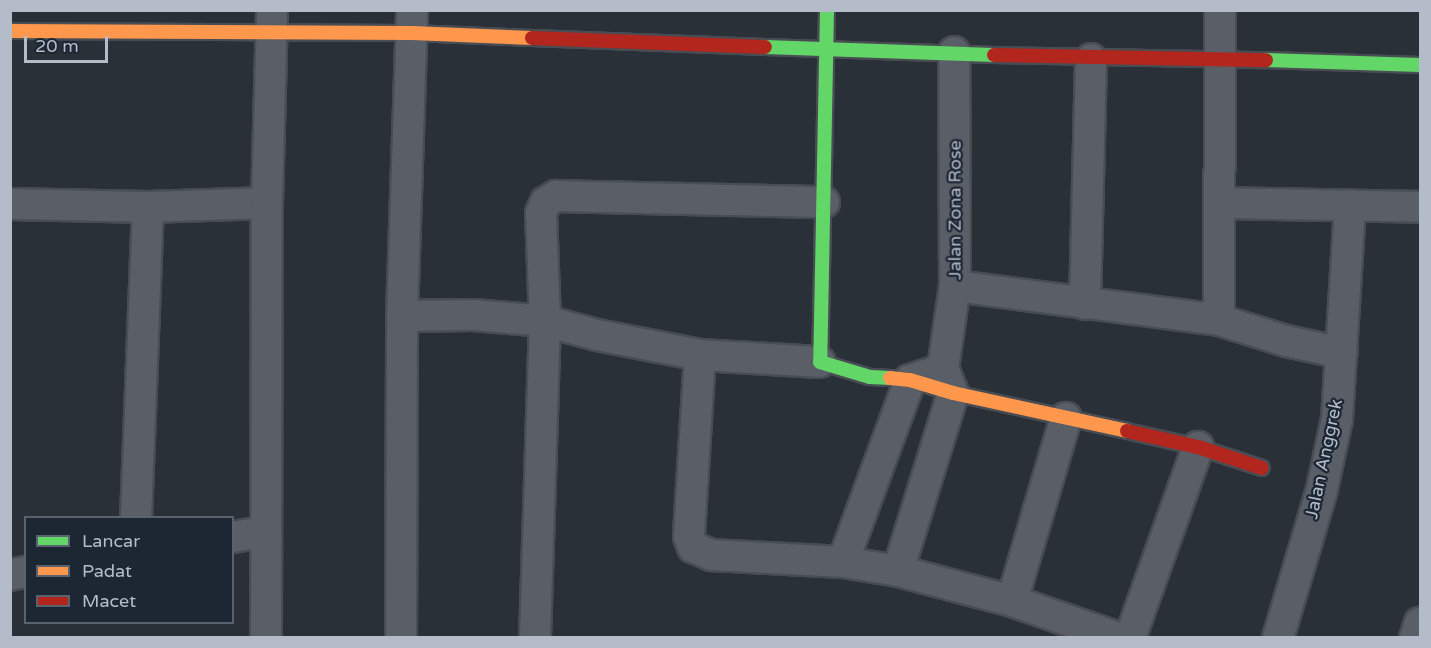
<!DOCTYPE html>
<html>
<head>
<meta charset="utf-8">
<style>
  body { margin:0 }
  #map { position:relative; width:1431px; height:648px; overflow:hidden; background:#2a3038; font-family:"Varela Round",sans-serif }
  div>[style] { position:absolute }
  .roads { filter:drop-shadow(2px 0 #484c53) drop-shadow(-2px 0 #484c53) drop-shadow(0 2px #484c53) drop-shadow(0 -2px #484c53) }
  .street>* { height:30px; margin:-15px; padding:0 15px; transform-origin:15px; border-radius:15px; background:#5a5e66 }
  .fast>* { height:14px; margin:-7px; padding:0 7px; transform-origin:7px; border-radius:7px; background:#63d668 }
  .slow>* { height:14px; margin:-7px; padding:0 7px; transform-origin:7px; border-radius:7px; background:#ff974d }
  .jam>* { height:14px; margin:-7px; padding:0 7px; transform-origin:7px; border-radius:7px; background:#b3261e }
  span { translate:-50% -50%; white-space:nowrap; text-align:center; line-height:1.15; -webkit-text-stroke:4.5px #1d2633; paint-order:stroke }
  .street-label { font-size:18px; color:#b4bcc9 }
  .frame { position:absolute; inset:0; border:12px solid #b4bcc9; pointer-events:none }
  .legend { position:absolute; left:24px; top:516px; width:210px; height:108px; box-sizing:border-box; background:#1d2633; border:2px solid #59626f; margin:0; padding:8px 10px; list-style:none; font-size:18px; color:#b4bcc9 }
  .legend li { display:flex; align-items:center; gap:12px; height:30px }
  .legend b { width:30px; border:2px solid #59626f }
  .scale { position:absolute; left:24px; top:36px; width:84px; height:27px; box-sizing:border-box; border:3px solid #b4bcc9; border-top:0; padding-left:8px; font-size:18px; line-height:21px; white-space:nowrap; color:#b4bcc9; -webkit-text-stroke:4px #1d2633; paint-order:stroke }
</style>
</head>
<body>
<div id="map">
  <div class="roads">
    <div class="street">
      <i style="left:1220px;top:203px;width:200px;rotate:1.1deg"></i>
      <i style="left:10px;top:204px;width:138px;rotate:1.2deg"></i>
      <i style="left:148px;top:207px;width:119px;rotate:-1.9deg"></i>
      <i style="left:955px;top:286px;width:266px;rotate:7.3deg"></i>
      <i style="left:1219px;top:320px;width:70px;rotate:17.4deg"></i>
      <i style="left:1286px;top:341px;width:57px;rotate:12.1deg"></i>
      <i style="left:1085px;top:304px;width:245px;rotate:-88.6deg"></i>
      <i style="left:402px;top:316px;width:71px;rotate:-0.8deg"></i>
      <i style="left:473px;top:315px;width:72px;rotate:4.8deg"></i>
      <i style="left:545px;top:321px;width:54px;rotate:15.1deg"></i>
      <i style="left:597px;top:335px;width:105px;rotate:11deg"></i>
      <i style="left:700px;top:355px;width:120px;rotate:3.3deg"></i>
      <i style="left:1219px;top:320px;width:310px;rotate:-89.8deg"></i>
      <i style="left:700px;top:355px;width:181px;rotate:93.5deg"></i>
      <i style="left:689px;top:536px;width:12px;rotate:70deg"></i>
      <i style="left:693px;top:547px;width:20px;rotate:24deg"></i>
      <i style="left:711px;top:555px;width:132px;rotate:3deg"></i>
      <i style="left:843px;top:562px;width:56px;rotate:9.3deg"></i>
      <i style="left:898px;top:571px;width:118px;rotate:14.7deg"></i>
      <i style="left:1012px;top:601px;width:113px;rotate:19.1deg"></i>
      <i style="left:136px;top:518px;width:311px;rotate:-87.8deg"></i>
      <i style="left:232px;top:537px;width:33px;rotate:-9deg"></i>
      <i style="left:843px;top:562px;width:194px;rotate:-69.8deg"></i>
      <i style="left:910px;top:380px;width:25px;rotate:-18deg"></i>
      <i style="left:898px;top:571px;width:186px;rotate:-72.8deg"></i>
      <i style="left:953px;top:393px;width:27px;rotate:-112deg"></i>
      <i style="left:943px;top:368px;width:83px;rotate:-81.7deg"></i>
      <i style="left:955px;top:286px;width:234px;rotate:-90.2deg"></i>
      <i style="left:10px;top:575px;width:16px;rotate:-11deg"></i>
      <i style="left:1012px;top:601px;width:191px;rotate:-73.6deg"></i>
      <i style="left:266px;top:638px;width:435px;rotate:-89.9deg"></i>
      <i style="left:267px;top:203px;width:193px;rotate:-88.5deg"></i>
      <i style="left:401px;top:638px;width:322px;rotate:-89.8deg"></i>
      <i style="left:402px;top:316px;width:306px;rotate:-88.1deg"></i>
      <i style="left:535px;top:638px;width:317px;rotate:-88.2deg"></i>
      <i style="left:545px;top:321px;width:108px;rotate:-92.1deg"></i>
      <i style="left:541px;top:213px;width:12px;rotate:-66deg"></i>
      <i style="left:546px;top:202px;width:12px;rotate:-31deg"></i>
      <i style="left:556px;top:196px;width:268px;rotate:1.3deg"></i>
      <i style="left:1130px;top:638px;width:203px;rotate:-70.4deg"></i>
      <i style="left:1278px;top:638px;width:155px;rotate:-73.5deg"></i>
      <i style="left:1322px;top:489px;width:72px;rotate:-77.9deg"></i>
      <i style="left:1337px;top:419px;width:214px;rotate:-86.5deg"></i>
      <i style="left:1415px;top:638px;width:16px;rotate:-72deg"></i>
    </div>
    <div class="fast">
      <i style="left:827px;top:10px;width:352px;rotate:91.1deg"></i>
      <i style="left:820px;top:362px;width:52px;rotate:16.7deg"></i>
      <i style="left:870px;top:377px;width:20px;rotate:3deg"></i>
      <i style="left:765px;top:47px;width:229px;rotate:2deg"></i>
      <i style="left:1266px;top:60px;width:154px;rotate:1.9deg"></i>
    </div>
    <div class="slow">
      <i style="left:10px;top:31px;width:402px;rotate:0.3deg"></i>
      <i style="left:412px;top:33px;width:120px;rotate:2.4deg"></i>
      <i style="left:890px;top:378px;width:20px;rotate:6deg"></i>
      <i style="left:910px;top:380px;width:45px;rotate:16.8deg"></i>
      <i style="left:953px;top:393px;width:178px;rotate:12.3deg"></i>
    </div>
    <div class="jam">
      <i style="left:532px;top:38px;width:233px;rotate:2.2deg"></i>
      <i style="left:994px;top:55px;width:272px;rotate:1.1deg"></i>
      <i style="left:1127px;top:431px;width:73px;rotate:12.7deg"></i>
      <i style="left:1198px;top:447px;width:67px;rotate:18.2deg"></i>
    </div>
  </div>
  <div class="street-label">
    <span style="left:955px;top:210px;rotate:-90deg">Jalan Zona Rose</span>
    <span style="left:1324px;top:459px;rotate:-78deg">Jalan Anggrek</span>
  </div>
  <div class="frame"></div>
  <ul class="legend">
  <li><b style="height:8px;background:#63d668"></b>Lancar</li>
  <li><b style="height:8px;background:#ff974d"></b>Padat</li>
  <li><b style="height:8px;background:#b3261e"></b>Macet</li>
  </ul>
  <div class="scale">20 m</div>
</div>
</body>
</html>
